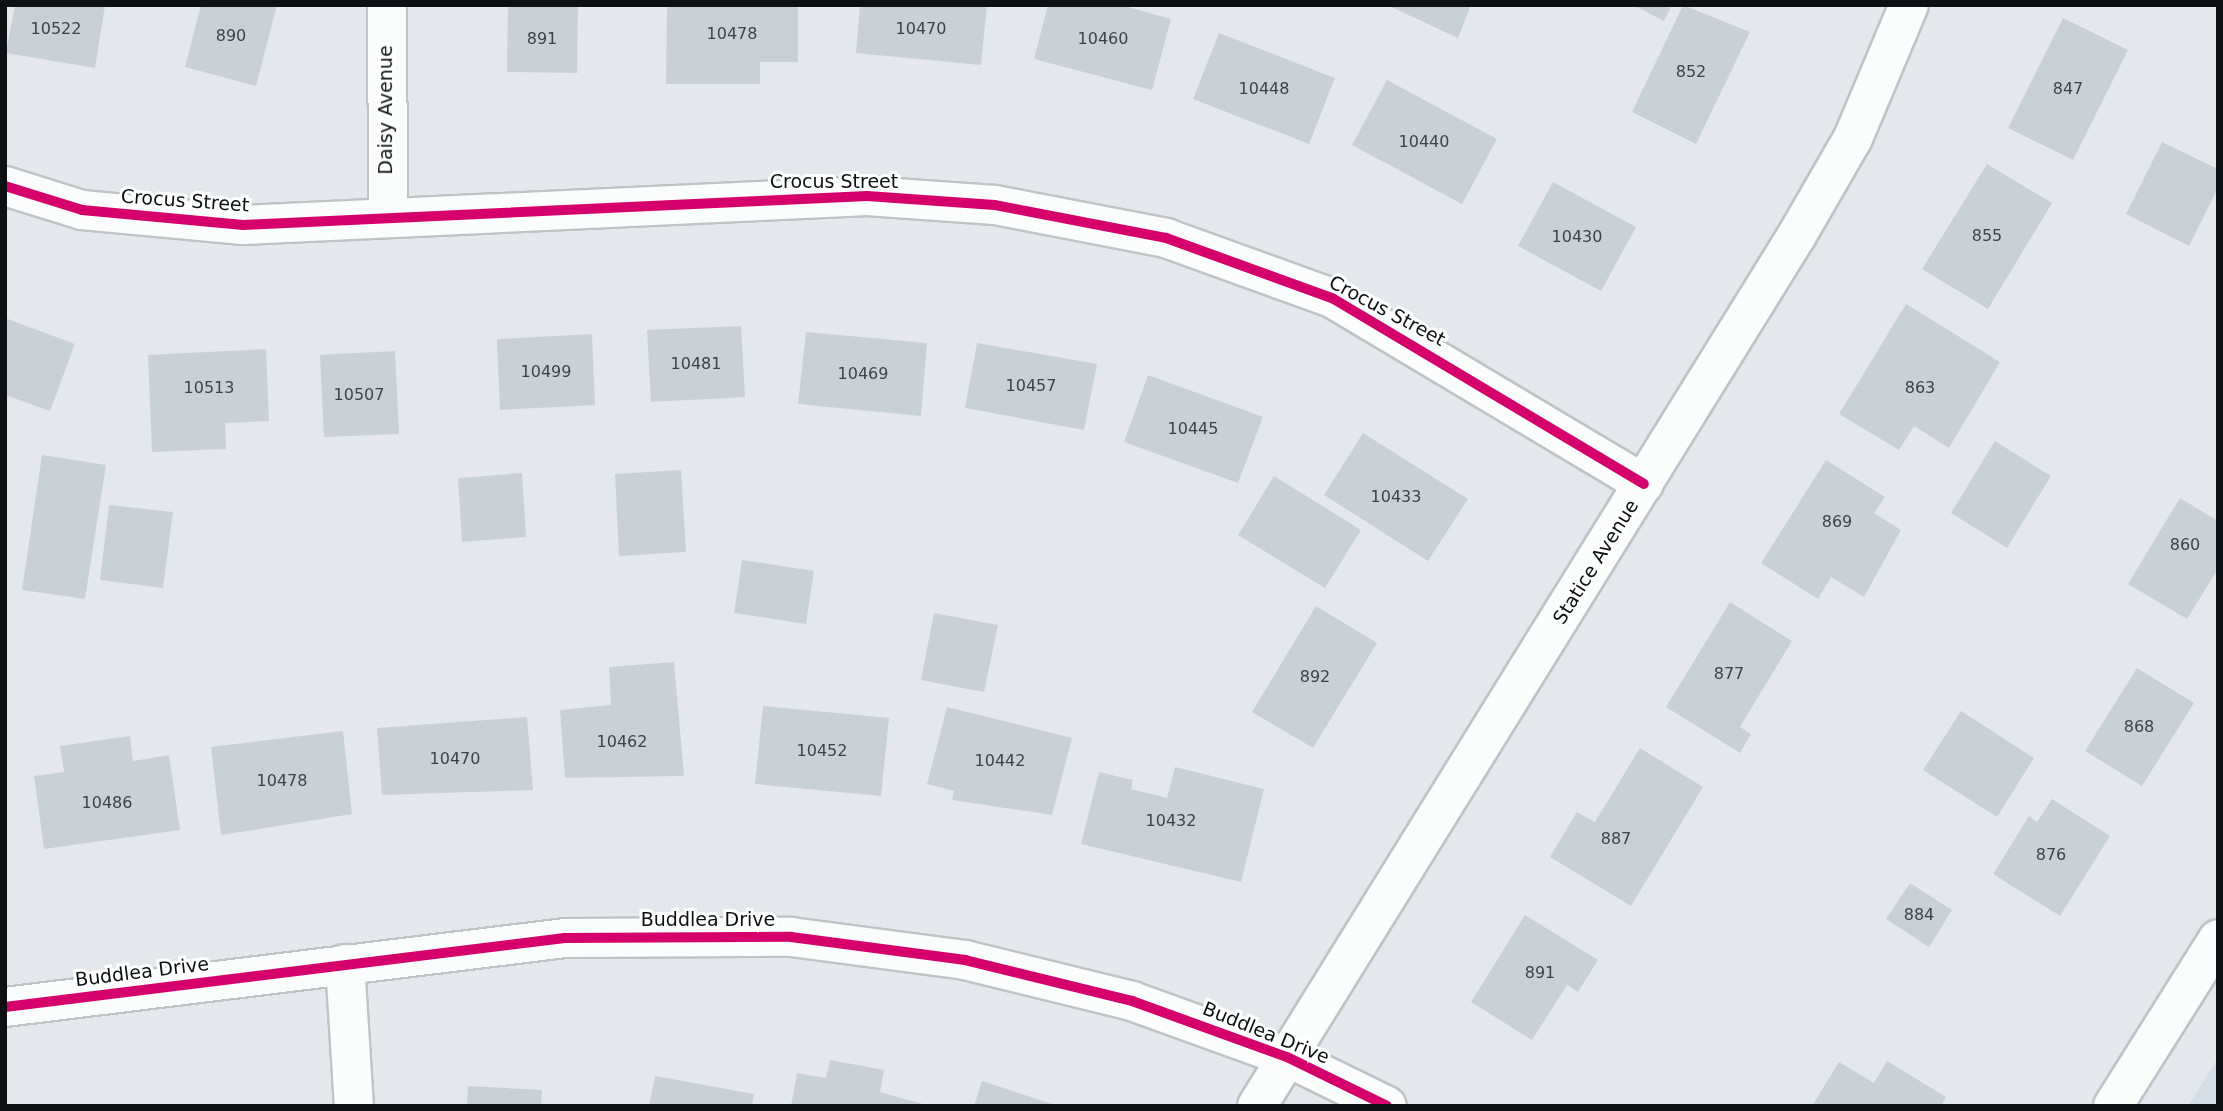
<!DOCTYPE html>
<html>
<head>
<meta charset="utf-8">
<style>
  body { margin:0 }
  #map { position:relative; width:2223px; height:1111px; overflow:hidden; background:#e4e8ec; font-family:"DejaVu Sans",sans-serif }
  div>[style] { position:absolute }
  .built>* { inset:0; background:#d4dde6 }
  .building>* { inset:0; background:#cad1d6 }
  .roads { filter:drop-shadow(2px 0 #bfc3c6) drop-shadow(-2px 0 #bfc3c6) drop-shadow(0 2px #bfc3c6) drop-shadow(0 -2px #bfc3c6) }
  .street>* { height:38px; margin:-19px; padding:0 19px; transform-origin:19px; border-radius:19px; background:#fbfcfc }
  .cycleway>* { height:10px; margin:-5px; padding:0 5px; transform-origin:5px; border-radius:5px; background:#d6006c }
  span { translate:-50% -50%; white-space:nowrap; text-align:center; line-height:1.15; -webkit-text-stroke:6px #fff; paint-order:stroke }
  .number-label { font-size:16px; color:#3f4346 }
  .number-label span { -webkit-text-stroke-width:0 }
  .street-label { font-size:19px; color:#0d1012 }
  .frame { position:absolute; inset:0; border:7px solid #0d1012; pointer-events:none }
</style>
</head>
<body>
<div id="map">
  <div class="built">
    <i style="clip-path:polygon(2218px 1058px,2218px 1106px,2188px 1106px)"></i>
  </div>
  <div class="building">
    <i style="clip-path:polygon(15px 5px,105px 6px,95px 68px,6px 53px)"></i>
    <i style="clip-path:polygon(201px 5px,277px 5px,256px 86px,185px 67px)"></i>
    <i style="clip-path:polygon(508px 5px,578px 5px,577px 73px,507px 72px)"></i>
    <i style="clip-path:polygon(667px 5px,798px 5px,798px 62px,760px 62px,760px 84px,666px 84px)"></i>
    <i style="clip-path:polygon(860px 5px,987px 5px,981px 65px,856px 53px)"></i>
    <i style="clip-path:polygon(1048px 5px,1121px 5px,1171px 19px,1152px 90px,1034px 59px)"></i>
    <i style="clip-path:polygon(1387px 5px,1471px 5px,1458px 38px)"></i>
    <i style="clip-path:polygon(1633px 5px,1672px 5px,1664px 21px)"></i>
    <i style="clip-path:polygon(1683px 5px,1750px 32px,1696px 144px,1632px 112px)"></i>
    <i style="clip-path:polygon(2063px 18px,2128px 50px,2073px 160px,2008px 128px)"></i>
    <i style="clip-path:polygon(1219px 33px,1335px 78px,1309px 144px,1193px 99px)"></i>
    <i style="clip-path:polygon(1387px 80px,1497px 139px,1462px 204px,1352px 145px)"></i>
    <i style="clip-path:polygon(2162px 142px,2218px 169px,2218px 188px,2189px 246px,2126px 214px)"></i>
    <i style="clip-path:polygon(1987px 164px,2052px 203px,1988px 309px,1922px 269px)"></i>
    <i style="clip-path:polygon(1553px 182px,1636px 227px,1601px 291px,1518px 246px)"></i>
    <i style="clip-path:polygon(1906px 304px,2000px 362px,1949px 448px,1914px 426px,1899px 450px,1839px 414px)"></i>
    <i style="clip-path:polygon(5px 318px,75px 344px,50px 411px,5px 395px)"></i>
    <i style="clip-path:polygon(741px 326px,745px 397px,651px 402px,647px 330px)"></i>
    <i style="clip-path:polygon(806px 332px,927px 343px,921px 416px,798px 404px)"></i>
    <i style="clip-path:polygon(592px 334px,595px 405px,500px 410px,497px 339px)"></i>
    <i style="clip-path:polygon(977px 343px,1097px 364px,1084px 430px,965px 408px)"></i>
    <i style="clip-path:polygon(266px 349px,269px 421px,225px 423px,226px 449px,152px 452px,148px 355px)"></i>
    <i style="clip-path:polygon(395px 351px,399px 434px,324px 437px,320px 355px)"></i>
    <i style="clip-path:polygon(1148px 375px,1263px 417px,1238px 483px,1124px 442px)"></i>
    <i style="clip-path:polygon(1363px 433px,1468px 499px,1428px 561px,1324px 495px)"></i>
    <i style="clip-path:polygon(1995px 441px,2051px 476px,2007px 548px,1951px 513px)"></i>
    <i style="clip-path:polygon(42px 455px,106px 465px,85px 599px,22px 590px)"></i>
    <i style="clip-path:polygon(1826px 460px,1885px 497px,1874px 513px,1901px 530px,1864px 597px,1831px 577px,1818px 599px,1761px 563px)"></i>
    <i style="clip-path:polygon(681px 470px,686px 552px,619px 556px,615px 474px)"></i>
    <i style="clip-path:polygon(522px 473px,526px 537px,462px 542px,458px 478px)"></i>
    <i style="clip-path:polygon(1274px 476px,1361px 530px,1325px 588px,1238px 535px)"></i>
    <i style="clip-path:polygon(2180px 498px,2218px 521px,2218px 569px,2187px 619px,2128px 584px)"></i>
    <i style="clip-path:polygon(109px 505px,173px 512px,163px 588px,100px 580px)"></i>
    <i style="clip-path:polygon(742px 560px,814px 571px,806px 624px,734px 613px)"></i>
    <i style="clip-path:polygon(1730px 602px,1792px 641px,1740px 727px,1751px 734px,1740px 753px,1666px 707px)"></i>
    <i style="clip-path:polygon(1316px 606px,1377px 643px,1313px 748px,1252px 712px)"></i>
    <i style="clip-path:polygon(934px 613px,998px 625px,984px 692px,921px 680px)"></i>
    <i style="clip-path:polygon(674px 662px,684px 776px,565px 778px,560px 710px,611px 705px,609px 667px)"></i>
    <i style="clip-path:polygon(2137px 668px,2194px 703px,2142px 786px,2085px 751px)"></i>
    <i style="clip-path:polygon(763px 706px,889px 718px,881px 796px,755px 784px)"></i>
    <i style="clip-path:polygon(947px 707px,1072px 738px,1052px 815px,952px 800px,954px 791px,927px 784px)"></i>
    <i style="clip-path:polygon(1961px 711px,2034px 758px,1997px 817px,1923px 770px)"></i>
    <i style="clip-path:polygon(527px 717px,533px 790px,382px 795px,377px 728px)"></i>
    <i style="clip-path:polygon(343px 731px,352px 814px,221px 835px,211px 747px)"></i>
    <i style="clip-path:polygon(130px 736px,133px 761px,169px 755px,180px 830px,44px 849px,34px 776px,64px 772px,60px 746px)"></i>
    <i style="clip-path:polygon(1640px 748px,1703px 787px,1631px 906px,1550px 857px,1577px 812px,1595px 822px)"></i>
    <i style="clip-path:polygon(1175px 767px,1264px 789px,1241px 882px,1081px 844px,1099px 772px,1133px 780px,1131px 789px,1167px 798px)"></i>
    <i style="clip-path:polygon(2052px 799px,2110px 836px,2060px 916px,1993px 874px,2029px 816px,2037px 822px)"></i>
    <i style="clip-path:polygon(1910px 883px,1952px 910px,1929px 947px,1886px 919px)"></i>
    <i style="clip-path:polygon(1525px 915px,1598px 960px,1578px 992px,1567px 985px,1532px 1040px,1471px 1002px)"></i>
    <i style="clip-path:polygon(830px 1060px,884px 1070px,880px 1092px,930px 1106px,791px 1106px,797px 1073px,826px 1078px)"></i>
    <i style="clip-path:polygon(1887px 1061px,1946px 1097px,1941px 1106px,1812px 1106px,1839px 1062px,1874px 1083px)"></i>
    <i style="clip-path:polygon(655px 1076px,754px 1094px,752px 1106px,649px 1106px)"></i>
    <i style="clip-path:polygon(982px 1081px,1055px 1105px,1055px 1106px,974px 1106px)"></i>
    <i style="clip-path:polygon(468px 1086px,542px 1090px,541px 1106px,467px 1106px)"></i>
  </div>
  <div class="roads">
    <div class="street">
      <i style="left:387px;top:5px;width:210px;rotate:89.7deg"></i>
      <i style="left:5px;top:186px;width:81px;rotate:17.3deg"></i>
      <i style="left:82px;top:210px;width:162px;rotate:5.3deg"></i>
      <i style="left:243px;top:225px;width:625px;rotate:-2.66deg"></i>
      <i style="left:867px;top:196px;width:128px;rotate:4deg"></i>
      <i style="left:995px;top:205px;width:174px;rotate:10.9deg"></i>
      <i style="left:1166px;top:238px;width:177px;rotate:19.9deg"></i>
      <i style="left:1332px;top:298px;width:363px;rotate:30.8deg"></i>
      <i style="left:345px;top:964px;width:142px;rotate:86.4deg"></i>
      <i style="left:5px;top:1007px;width:564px;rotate:-7.02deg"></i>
      <i style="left:565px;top:938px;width:226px;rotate:-0.3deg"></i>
      <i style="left:791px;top:937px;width:176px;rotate:7.5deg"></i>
      <i style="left:965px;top:960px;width:172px;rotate:13.8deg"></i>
      <i style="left:1132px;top:1001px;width:165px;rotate:19.9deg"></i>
      <i style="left:1287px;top:1057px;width:111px;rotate:26.1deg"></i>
      <i style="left:1257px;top:1106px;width:1025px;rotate:-58.2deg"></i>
      <i style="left:1797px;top:235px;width:112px;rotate:-60deg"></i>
      <i style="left:1853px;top:138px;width:144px;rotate:-67.2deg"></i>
      <i style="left:2113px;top:1106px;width:197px;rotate:-57.8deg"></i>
    </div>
  </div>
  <div class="cycleway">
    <i style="left:5px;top:186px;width:81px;rotate:17.3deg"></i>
    <i style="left:82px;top:210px;width:162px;rotate:5.3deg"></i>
    <i style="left:243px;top:225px;width:625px;rotate:-2.66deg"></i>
    <i style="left:867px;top:196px;width:128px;rotate:4deg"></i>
    <i style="left:995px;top:205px;width:174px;rotate:10.9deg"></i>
    <i style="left:1166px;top:238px;width:177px;rotate:19.9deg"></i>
    <i style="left:1332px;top:298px;width:363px;rotate:30.8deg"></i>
    <i style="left:5px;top:1007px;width:564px;rotate:-7.02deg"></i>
    <i style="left:565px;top:938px;width:226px;rotate:-0.3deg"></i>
    <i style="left:791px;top:937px;width:176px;rotate:7.5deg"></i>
    <i style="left:965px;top:960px;width:172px;rotate:13.8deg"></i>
    <i style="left:1132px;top:1001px;width:165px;rotate:19.9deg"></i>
    <i style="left:1287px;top:1057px;width:111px;rotate:26.1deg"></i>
  </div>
  <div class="number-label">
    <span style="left:56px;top:29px">10522</span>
    <span style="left:921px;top:29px">10470</span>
    <span style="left:732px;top:34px">10478</span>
    <span style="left:231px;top:36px">890</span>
    <span style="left:542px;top:39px">891</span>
    <span style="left:1103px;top:39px">10460</span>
    <span style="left:1691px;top:72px">852</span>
    <span style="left:1264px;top:89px">10448</span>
    <span style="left:2068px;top:89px">847</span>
    <span style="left:1424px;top:142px">10440</span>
    <span style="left:1987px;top:236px">855</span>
    <span style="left:1577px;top:237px">10430</span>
    <span style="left:696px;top:364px">10481</span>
    <span style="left:546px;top:372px">10499</span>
    <span style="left:863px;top:374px">10469</span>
    <span style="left:1031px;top:386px">10457</span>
    <span style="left:209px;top:388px">10513</span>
    <span style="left:1920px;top:388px">863</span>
    <span style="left:359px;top:395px">10507</span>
    <span style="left:1193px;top:429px">10445</span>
    <span style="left:1396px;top:497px">10433</span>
    <span style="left:1837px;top:522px">869</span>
    <span style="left:2185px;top:545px">860</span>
    <span style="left:1729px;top:674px">877</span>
    <span style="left:1315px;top:677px">892</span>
    <span style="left:2139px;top:727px">868</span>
    <span style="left:622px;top:742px">10462</span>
    <span style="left:822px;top:751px">10452</span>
    <span style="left:455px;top:759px">10470</span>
    <span style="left:1000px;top:761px">10442</span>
    <span style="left:282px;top:781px">10478</span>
    <span style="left:107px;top:803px">10486</span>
    <span style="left:1171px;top:821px">10432</span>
    <span style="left:1616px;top:839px">887</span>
    <span style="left:2051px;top:855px">876</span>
    <span style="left:1919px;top:915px">884</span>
    <span style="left:1540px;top:973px">891</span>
  </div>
  <div class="street-label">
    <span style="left:386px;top:110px;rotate:-90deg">Daisy Avenue</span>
    <span style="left:834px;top:182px">Crocus Street</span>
    <span style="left:185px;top:201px;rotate:4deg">Crocus Street</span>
    <span style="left:1387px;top:311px;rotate:28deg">Crocus Street</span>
    <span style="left:1596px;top:562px;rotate:-58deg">Statice Avenue</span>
    <span style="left:708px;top:920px">Buddlea Drive</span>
    <span style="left:142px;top:972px;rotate:-7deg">Buddlea Drive</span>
    <span style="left:1266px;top:1033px;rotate:22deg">Buddlea Drive</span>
  </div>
  <div class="frame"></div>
</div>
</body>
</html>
